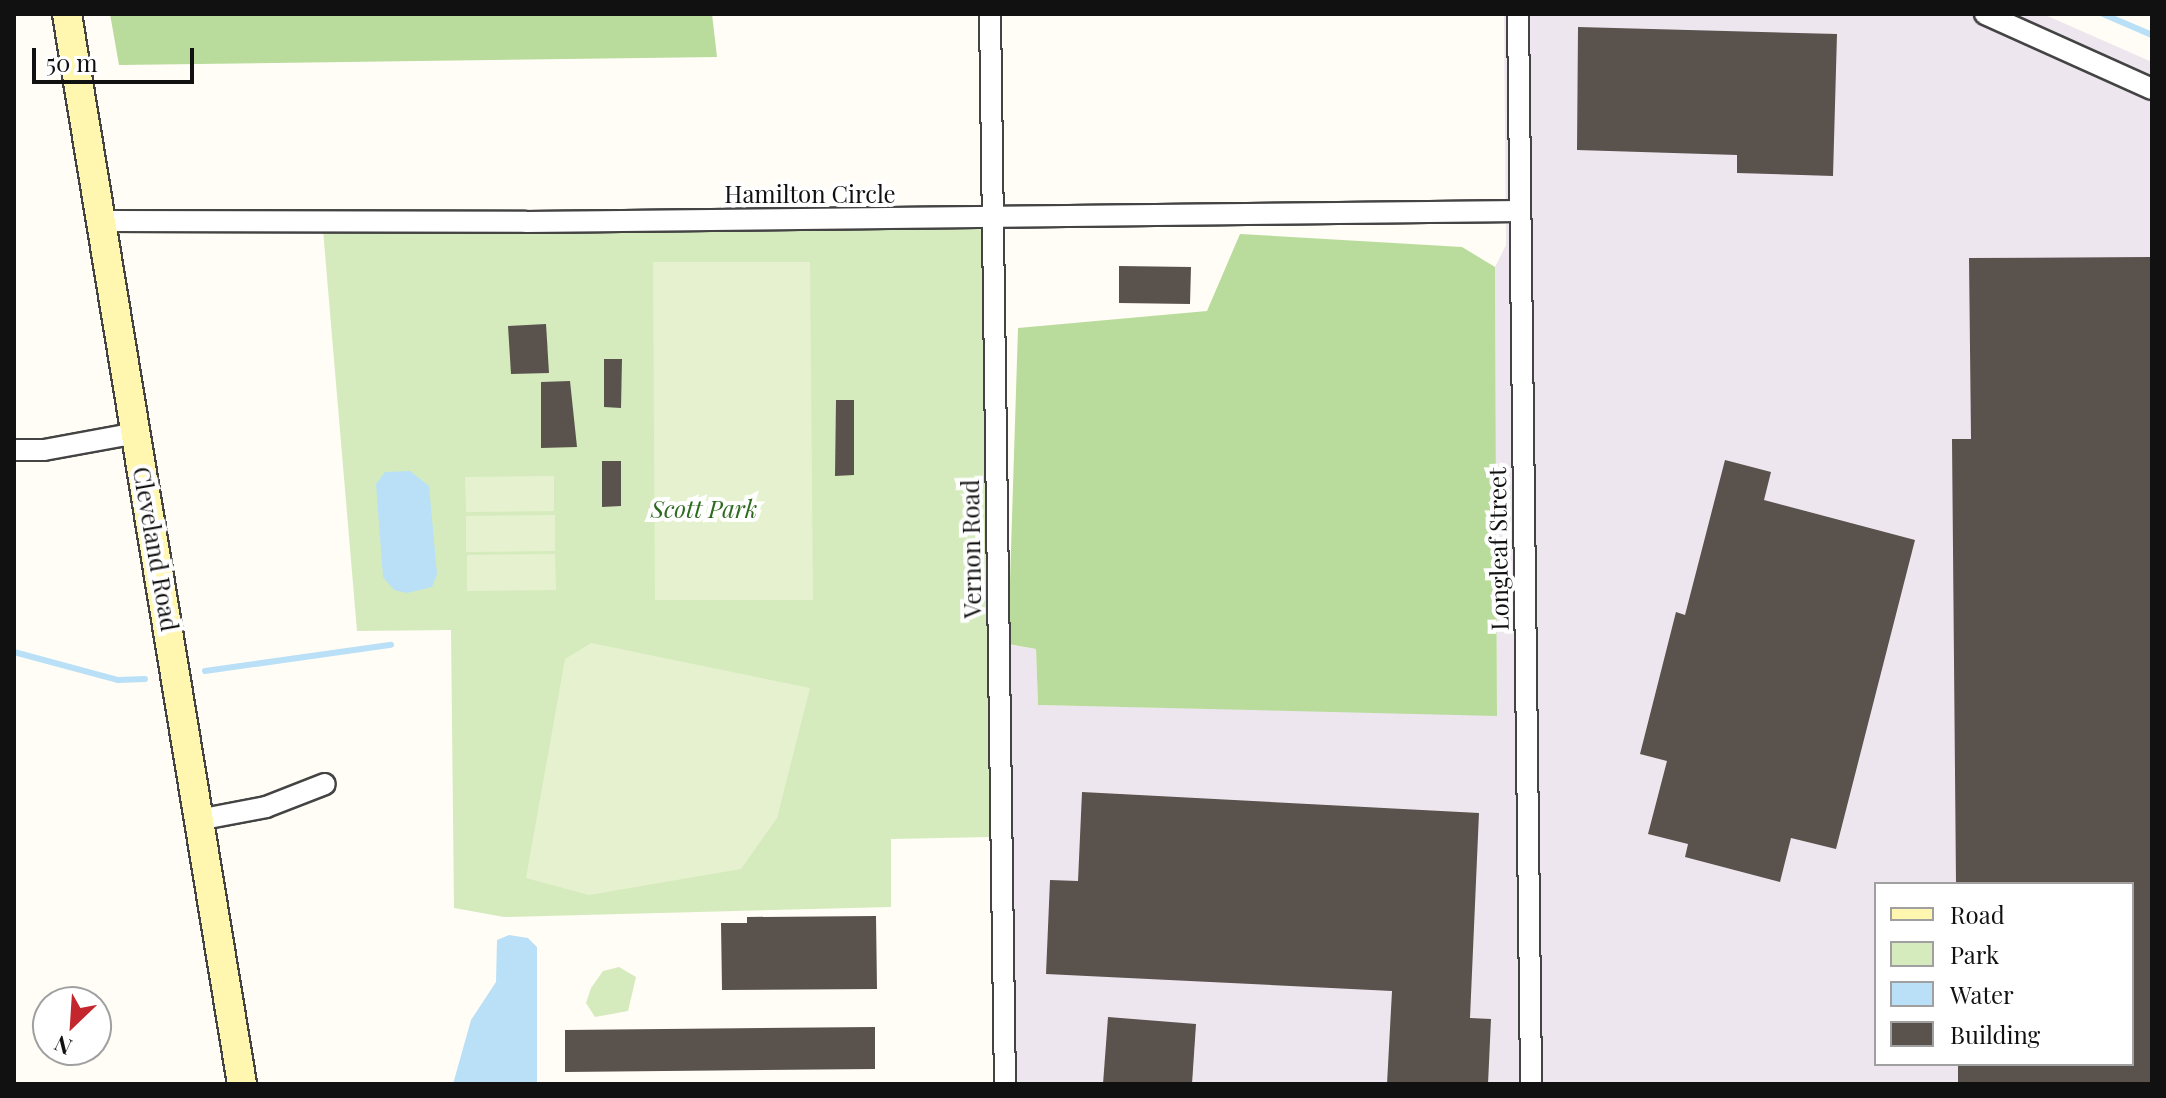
<!DOCTYPE html>
<html>
<head>
<meta charset="utf-8">
<style>
  body { margin:0 }
  #map { position:relative; width:2166px; height:1098px; overflow:hidden; background:#fffdf5; font-family:"Playfair Display",serif }
  div>[style] { position:absolute }
  .industrial>* { inset:0; background:#eee6ef }
  .green>* { inset:0; background:#d5ebbd }
  .forest>* { inset:0; background:#b9dc9c }
  .pitch>* { inset:0; background:#e6f2cf }
  .water>* { inset:0; background:#b9e0f7 }
  .stream>* { height:6px; margin:-3px; padding:0 3px; transform-origin:3px; border-radius:3px; background:#b9e0f7 }
  .building>* { inset:0; background:#5a524d }
  .roads { filter:drop-shadow(2px 0 #444) drop-shadow(-2px 0 #444) drop-shadow(0 2px #444) drop-shadow(0 -2px #444) }
  .street>* { height:20px; margin:-10px; padding:0 10px; transform-origin:10px; border-radius:10px; background:#fff }
  .secondary>* { height:28px; margin:-14px; padding:0 14px; transform-origin:14px; border-radius:14px; background:#fff6b0 }
  span { translate:-50% -50%; white-space:nowrap; text-align:center; line-height:1.15; -webkit-text-stroke:8px #fff; paint-order:stroke }
  .street-label { font-size:24px; color:#111 }
  .park-label { font-size:24px; color:#2f6b1f; font-style:italic }
  .frame { position:absolute; inset:0; border:16px solid #111; pointer-events:none }
  .legend { position:absolute; left:1874px; top:882px; width:260px; height:184px; box-sizing:border-box; background:#fff; border:2px solid #a0a0a0; margin:0; padding:10px 14px; list-style:none; font-size:24px; color:#111 }
  .legend li { display:flex; align-items:center; gap:16px; height:40px }
  .legend b { width:40px; border:2px solid #a0a0a0 }
  .north { position:absolute; left:32px; top:986px; width:80px; height:80px; box-sizing:border-box; background:#fff; border:2px solid #a0a0a0; border-radius:50%; rotate:205deg; font-size:22px; font-weight:700; line-height:32px; text-align:center; color:#111 }
  .north::after { content:''; display:block; margin:auto; width:28px; height:36px; background:#c4262e; clip-path:polygon(50% 0,100% 100%,50% 72%,0 100%) }
  .scale { position:absolute; left:32px; top:48px; width:162px; height:36px; box-sizing:border-box; border:4px solid #111; border-top:0; padding-left:10px; font-size:24px; line-height:28px; white-space:nowrap; color:#111; -webkit-text-stroke:6px #fff; paint-order:stroke }
</style>
</head>
<body>
<div id="map">
  <div class="industrial">
    <i style="clip-path:polygon(evenodd,1504px 14px,2043px 14px,2152px 62px,2152px 1084px,994px 1084px,988px 641px,1036px 649px,1038px 705px,1497px 715px,1495px 267px,1506px 245px,1504px 14px,1876px 884px,2132px 884px,2132px 1064px,1876px 1064px,1876px 884px)"></i>
  </div>
  <div class="green">
    <i style="clip-path:polygon(982px 228px,991px 837px,891px 839px,891px 907px,504px 917px,454px 908px,451px 630px,357px 631px,323px 230px)"></i>
    <i style="clip-path:polygon(619px 967px,636px 977px,628px 1011px,595px 1017px,586px 1003px,591px 988px,603px 971px)"></i>
  </div>
  <div class="forest">
    <i style="clip-path:polygon(110px 14px,712px 14px,717px 57px,119px 65px)"></i>
    <i style="clip-path:polygon(1240px 234px,1462px 247px,1495px 267px,1497px 716px,1038px 705px,1036px 649px,1008px 644px,1018px 328px,1207px 311px)"></i>
  </div>
  <div class="pitch">
    <i style="clip-path:polygon(653px 262px,810px 262px,813px 600px,655px 600px)"></i>
    <i style="clip-path:polygon(554px 476px,554px 511px,466px 512px,465px 477px)"></i>
    <i style="clip-path:polygon(555px 515px,555px 551px,466px 552px,466px 516px)"></i>
    <i style="clip-path:polygon(555px 554px,556px 590px,467px 591px,467px 555px)"></i>
    <i style="clip-path:polygon(591px 643px,810px 688px,777px 818px,741px 869px,589px 895px,526px 878px,565px 659px)"></i>
  </div>
  <div class="water">
    <i style="clip-path:polygon(410px 471px,429px 486px,437px 574px,432px 587px,407px 593px,394px 590px,383px 577px,376px 484px,385px 472px)"></i>
    <i style="clip-path:polygon(509px 935px,528px 938px,537px 947px,537px 1084px,453px 1084px,471px 1020px,496px 982px,497px 940px)"></i>
  </div>
  <div class="stream">
    <i style="left:2103px;top:14px;width:53px;rotate:23.2deg"></i>
    <i style="left:14px;top:652px;width:108px;rotate:15.1deg"></i>
    <i style="left:118px;top:680px;width:27px;rotate:-2deg"></i>
    <i style="left:205px;top:671px;width:188px;rotate:-8deg"></i>
  </div>
  <div class="building">
    <i style="clip-path:polygon(1578px 27px,1837px 34px,1833px 176px,1737px 173px,1737px 155px,1577px 150px)"></i>
    <i style="clip-path:polygon(2152px 257px,2152px 1084px,1958px 1084px,1958px 1064px,2132px 1064px,2132px 884px,1956px 884px,1952px 439px,1971px 439px,1969px 258px)"></i>
    <i style="clip-path:polygon(1119px 266px,1191px 267px,1190px 304px,1119px 303px)"></i>
    <i style="clip-path:polygon(546px 324px,549px 373px,511px 374px,508px 326px)"></i>
    <i style="clip-path:polygon(604px 359px,622px 359px,621px 408px,604px 407px)"></i>
    <i style="clip-path:polygon(570px 381px,577px 447px,541px 448px,541px 382px)"></i>
    <i style="clip-path:polygon(836px 400px,854px 400px,854px 475px,835px 476px)"></i>
    <i style="clip-path:polygon(1725px 460px,1771px 472px,1764px 500px,1915px 540px,1836px 849px,1791px 838px,1780px 882px,1685px 857px,1688px 844px,1648px 834px,1667px 761px,1640px 754px,1676px 612px,1685px 615px)"></i>
    <i style="clip-path:polygon(602px 461px,621px 461px,621px 506px,602px 507px)"></i>
    <i style="clip-path:polygon(1082px 792px,1479px 813px,1470px 1018px,1491px 1019px,1488px 1084px,1387px 1084px,1392px 991px,1046px 974px,1050px 880px,1078px 881px)"></i>
    <i style="clip-path:polygon(876px 916px,877px 989px,722px 990px,721px 923px,747px 923px,747px 917px)"></i>
    <i style="clip-path:polygon(1108px 1017px,1196px 1024px,1192px 1084px,1103px 1084px)"></i>
    <i style="clip-path:polygon(875px 1027px,875px 1069px,565px 1072px,565px 1030px)"></i>
  </div>
  <div class="roads">
    <div class="street">
      <i style="left:990px;top:14px;width:1070px;rotate:89.2deg"></i>
      <i style="left:1518px;top:14px;width:1070px;rotate:89.3deg"></i>
      <i style="left:1985px;top:14px;width:183px;rotate:24.2deg"></i>
      <i style="left:101px;top:221px;width:425px;rotate:0.1deg"></i>
      <i style="left:526px;top:222px;width:994px;rotate:-0.63deg"></i>
      <i style="left:14px;top:450px;width:30px"></i>
      <i style="left:44px;top:450px;width:95px;rotate:-10.4deg"></i>
      <i style="left:198px;top:820px;width:69px;rotate:-10.8deg"></i>
      <i style="left:266px;top:807px;width:63px;rotate:-21.3deg"></i>
    </div>
    <div class="secondary">
      <i style="left:67px;top:14px;width:1084px;rotate:80.71deg"></i>
    </div>
  </div>
  <div class="street-label">
    <span style="left:810px;top:194px">Hamilton Circle</span>
    <span style="left:156px;top:549px;rotate:80deg">Cleveland Road</span>
    <span style="left:971px;top:549px;rotate:-91deg">Vernon Road</span>
    <span style="left:1498px;top:549px;rotate:-91deg">Longleaf Street</span>
  </div>
  <div class="park-label">
    <span style="left:704px;top:509px">Scott Park</span>
  </div>
  <div class="frame"></div>
  <ul class="legend">
  <li><b style="height:10px;background:#fff6b0"></b>Road</li>
  <li><b style="height:22px;background:#d5ebbd"></b>Park</li>
  <li><b style="height:22px;background:#b9e0f7"></b>Water</li>
  <li><b style="height:22px;background:#5a524d"></b>Building</li>
  </ul>
  <div class="north">N</div>
  <div class="scale">50 m</div>
</div>
</body>
</html>
